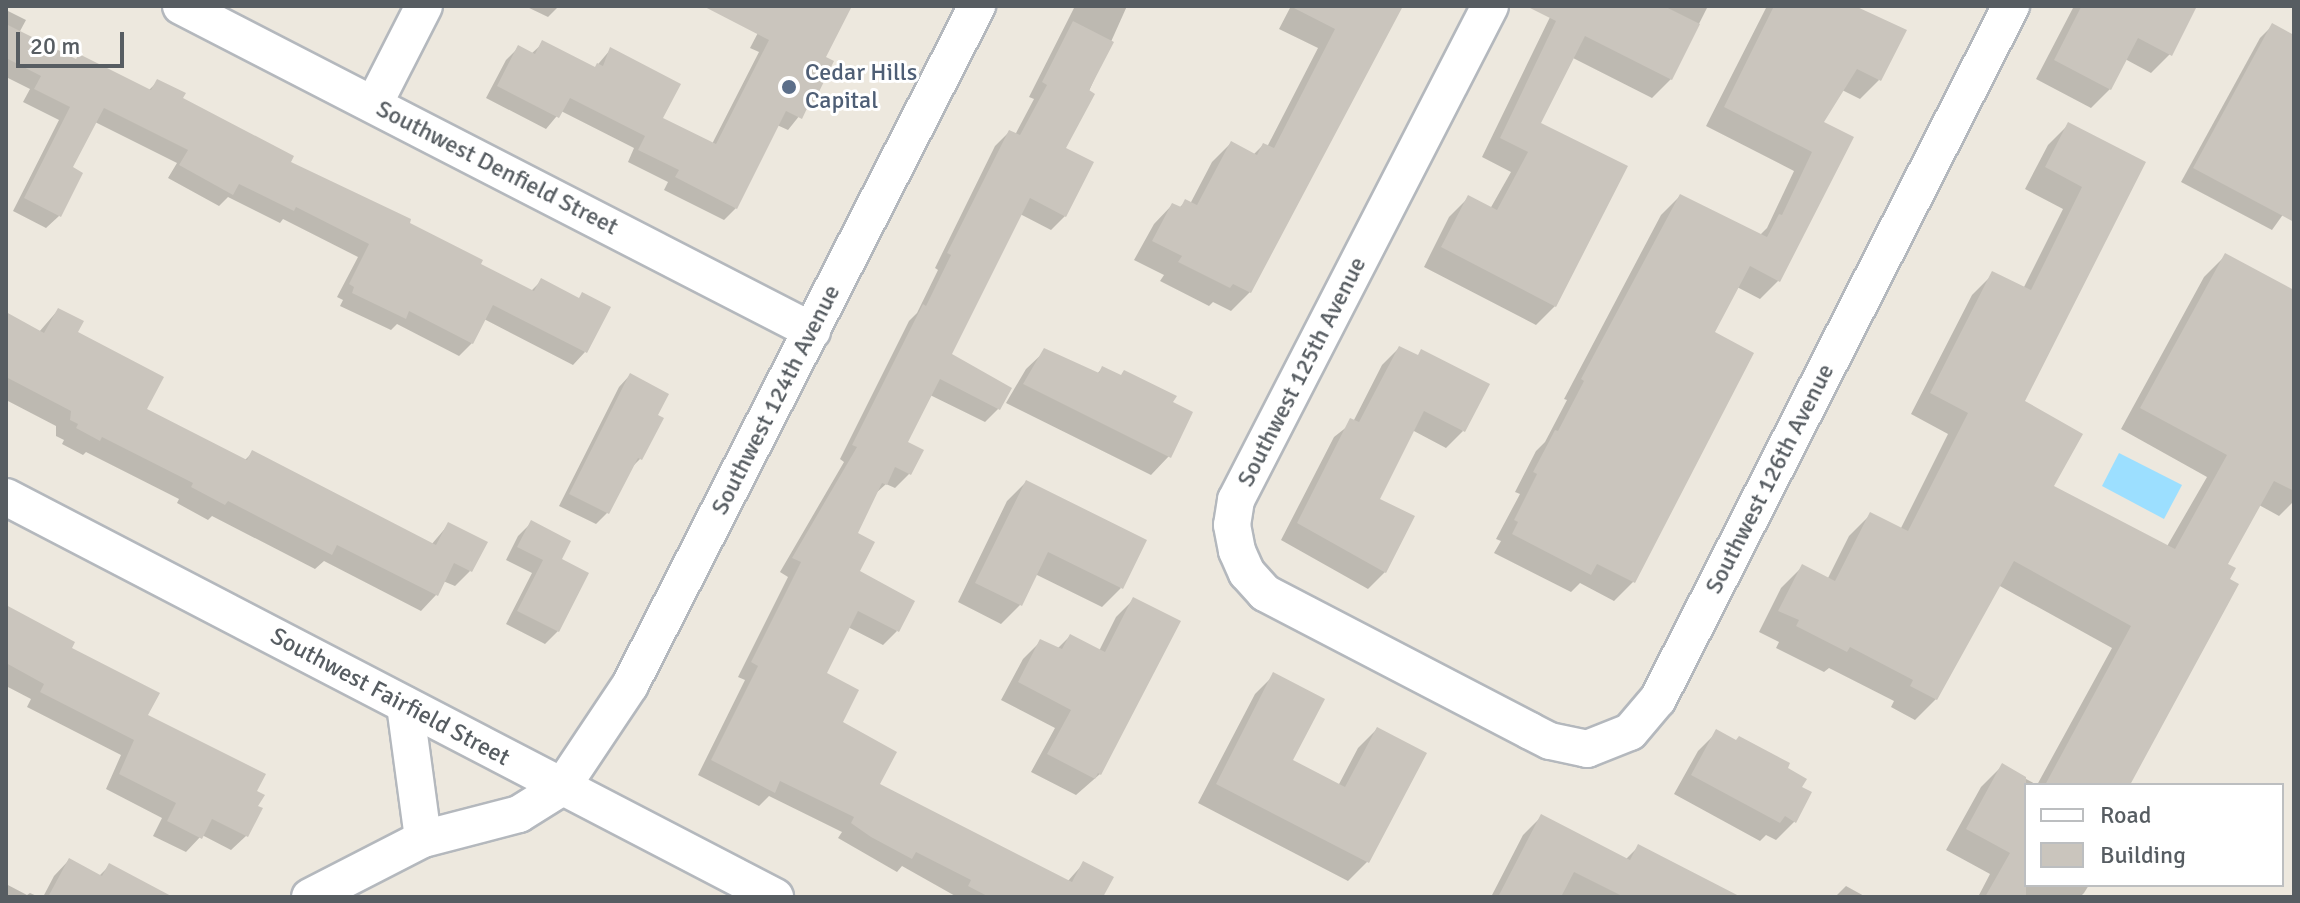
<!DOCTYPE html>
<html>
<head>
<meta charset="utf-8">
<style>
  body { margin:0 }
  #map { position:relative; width:2300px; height:903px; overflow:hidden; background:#ede8de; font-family:Signika,sans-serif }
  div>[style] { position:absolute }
  .water>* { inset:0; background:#9cdfff }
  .shadow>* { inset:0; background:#0003 }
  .building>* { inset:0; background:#cac5bd }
  .roads { filter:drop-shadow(2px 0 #b4b8bd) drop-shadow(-2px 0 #b4b8bd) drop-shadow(0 2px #b4b8bd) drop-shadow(0 -2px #b4b8bd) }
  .minor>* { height:36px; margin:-18px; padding:0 18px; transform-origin:18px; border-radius:18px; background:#fff }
  .dots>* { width:22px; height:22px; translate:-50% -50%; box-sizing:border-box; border:4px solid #fff; border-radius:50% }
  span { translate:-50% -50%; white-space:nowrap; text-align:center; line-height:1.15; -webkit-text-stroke:6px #fff; paint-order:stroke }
  .service-label { font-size:24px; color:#4e5e75 }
  .left { translate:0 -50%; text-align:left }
  .street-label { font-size:24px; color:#575d62 }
  .frame { position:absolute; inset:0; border:8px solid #575d62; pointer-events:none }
  .legend { position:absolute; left:2024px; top:783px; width:260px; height:104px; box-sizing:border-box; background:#fff; border:2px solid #bcbec0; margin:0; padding:10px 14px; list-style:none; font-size:24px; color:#575d62 }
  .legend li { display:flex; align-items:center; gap:16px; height:40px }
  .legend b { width:40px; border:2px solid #bcbec0 }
  .scale { position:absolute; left:16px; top:32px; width:108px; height:36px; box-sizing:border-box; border:4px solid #575d62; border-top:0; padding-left:10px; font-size:24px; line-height:28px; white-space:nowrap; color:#575d62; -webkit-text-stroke:6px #fff; paint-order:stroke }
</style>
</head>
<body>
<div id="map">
  <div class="water">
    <i style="clip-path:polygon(2119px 453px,2182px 485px,2164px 519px,2102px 486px)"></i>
  </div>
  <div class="shadow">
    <i style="clip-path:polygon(525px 6px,559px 6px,548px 17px)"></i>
    <i style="clip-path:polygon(772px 6px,850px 6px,823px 58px,812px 100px,788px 130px,777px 125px,736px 208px,724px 220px,664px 190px,668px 182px,628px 162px,634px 148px,561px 111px,546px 129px,486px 98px,506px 60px,518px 48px,531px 54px,543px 43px,594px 69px,610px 50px,660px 119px,712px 144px,759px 52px,750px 48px)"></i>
    <i style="clip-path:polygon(1075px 6px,1127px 6px,1063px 149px,1065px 216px,1051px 230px,1020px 214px,950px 355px,999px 408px,985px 422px,930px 395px,906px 443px,921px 451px,909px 474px,895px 488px,886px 484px,874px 495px,856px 534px,857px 572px,897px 631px,883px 645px,848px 627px,825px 674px,840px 723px,877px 785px,1067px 882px,1083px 864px,1101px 897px,957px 897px,902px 866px,897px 872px,838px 838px,842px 832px,769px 796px,759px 806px,698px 775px,745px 680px,738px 677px,788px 577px,780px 572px,844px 462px,840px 459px,909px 321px,917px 313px,938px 270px,935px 268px,995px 146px,1009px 132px,1015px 135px,1034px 99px,1029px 97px)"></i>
    <i style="clip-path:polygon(1291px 6px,1400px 8px,1250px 292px,1231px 311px,1213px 302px,1209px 306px,1160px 281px,1164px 275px,1134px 260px,1154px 224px,1172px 205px,1179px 208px,1185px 202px,1190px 204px,1212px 162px,1231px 143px,1253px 155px,1263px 145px,1267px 147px,1318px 48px,1279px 29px)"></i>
    <i style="clip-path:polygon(1559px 6px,1708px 6px,1671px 79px,1652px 98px,1573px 58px,1538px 124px,1555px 306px,1536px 325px,1424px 267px,1449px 217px,1468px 198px,1490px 209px,1511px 172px,1482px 157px,1552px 13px)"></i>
    <i style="clip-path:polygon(1767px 6px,1849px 6px,1879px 80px,1860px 99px,1842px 90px,1821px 123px,1779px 280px,1760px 299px,1737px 287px,1712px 333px,1633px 582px,1614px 601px,1580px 583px,1571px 592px,1494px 553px,1501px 541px,1496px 539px,1520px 494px,1515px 492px,1536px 451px,1545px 442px,1567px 400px,1564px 399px,1661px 215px,1680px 196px,1759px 236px,1767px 228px,1794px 171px,1706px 126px)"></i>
    <i style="clip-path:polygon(2074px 6px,2195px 6px,2170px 54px,2151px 73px,2125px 59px,2110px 89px,2091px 108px,2036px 79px)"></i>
    <i style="clip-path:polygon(6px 10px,26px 20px,19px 33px,75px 61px,148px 91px,158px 81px,180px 99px,289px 163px,530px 292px,541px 281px,585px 352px,573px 365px,484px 319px,472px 343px,459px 356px,397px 324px,391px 330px,340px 306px,343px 300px,337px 297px,358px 257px,283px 219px,280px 223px,228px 197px,219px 206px,168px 178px,177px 163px,95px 122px,71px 168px,59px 216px,46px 228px,13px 211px,59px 120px,23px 102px,30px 89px,6px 77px)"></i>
    <i style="clip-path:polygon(2273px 25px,2294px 36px,2294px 199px,2272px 230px,2181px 182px,2260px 38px)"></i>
    <i style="clip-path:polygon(2069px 124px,2143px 163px,2022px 402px,2052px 487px,2166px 548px,2207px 477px,2121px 429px,2204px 277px,2225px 256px,2294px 293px,2294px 501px,2279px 516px,2259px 505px,2225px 564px,2127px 785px,2026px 785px,2026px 885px,2089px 885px,2084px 893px,2080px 897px,1978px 897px,1990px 874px,1946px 850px,1981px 787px,2002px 766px,2037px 785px,2112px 648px,1998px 585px,1936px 699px,1915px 720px,1891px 707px,1894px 701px,1829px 668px,1824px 672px,1776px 648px,1779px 642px,1759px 632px,1781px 588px,1802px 567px,1827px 580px,1849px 536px,1870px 515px,1900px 530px,1948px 434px,1911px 414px,1972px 295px,1993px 274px,2023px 289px,2063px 209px,2025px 189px,2048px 145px)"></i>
    <i style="clip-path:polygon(58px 310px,144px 410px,244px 461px,252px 453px,431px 545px,448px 525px,470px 571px,455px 586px,443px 581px,436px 595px,421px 611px,324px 561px,315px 569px,212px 516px,208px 520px,177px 503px,179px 499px,86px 452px,83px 455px,62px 444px,64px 440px,56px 436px,56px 426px,6px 400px,6px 315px,39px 332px)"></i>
    <i style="clip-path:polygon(1399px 348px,1463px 431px,1446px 448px,1412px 430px,1377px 500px,1385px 572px,1368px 589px,1281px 540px,1334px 437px,1353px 422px,1382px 365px)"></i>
    <i style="clip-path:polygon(1045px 351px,1097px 374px,1102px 368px,1171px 403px,1169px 456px,1151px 475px,1006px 403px,1026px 369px)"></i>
    <i style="clip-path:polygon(630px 375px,640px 459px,630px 469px,607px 513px,596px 524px,559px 506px,619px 387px)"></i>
    <i style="clip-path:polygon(1026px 482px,1121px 588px,1102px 607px,1035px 574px,1020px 605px,1001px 624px,958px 602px,1007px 501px)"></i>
    <i style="clip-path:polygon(531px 523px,559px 560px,558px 631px,545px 644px,506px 624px,532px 573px,506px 560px,518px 536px)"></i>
    <i style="clip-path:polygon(1134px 599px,1100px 774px,1076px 795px,1031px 772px,1055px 728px,1001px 700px,1023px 659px,1041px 641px,1057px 649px,1070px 636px,1099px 651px,1116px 617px)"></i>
    <i style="clip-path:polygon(6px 607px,69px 649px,145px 716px,255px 792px,246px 836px,231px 850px,202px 835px,186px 852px,153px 836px,162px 818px,106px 789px,121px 755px,27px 707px,31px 699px,6px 686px)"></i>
    <i style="clip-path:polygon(1274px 675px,1290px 761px,1338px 786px,1358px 748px,1377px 729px,1367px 862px,1348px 881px,1198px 803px,1255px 694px)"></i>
    <i style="clip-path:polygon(1717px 732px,1785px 769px,1799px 788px,1795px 821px,1776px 840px,1766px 835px,1760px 841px,1674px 794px,1698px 751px)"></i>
    <i style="clip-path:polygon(1542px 816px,1625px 860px,1638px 847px,1736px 897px,1491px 897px,1523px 835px)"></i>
    <i style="clip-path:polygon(69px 860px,99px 876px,109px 866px,139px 897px,43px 897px,54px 876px)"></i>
    <i style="clip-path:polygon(6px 884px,27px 895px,30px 893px,39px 897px,6px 897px)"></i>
    <i style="clip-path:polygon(1846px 886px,1866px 897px,1835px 897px)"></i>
  </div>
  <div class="building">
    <i style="clip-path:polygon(703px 6px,852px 6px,826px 57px,834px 61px,814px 102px,811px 100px,802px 119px,786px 111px,737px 209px,675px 177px,679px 170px,638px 150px,645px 136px,570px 98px,559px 118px,497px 86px,518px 45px,535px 54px,542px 40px,595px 67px,597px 63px,603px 66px,610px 47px,681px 84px,663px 118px,716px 144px,769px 40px)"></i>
    <i style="clip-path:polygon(1290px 6px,1403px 6px,1251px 293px,1233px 284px,1230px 288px,1178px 262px,1182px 256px,1152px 241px,1172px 203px,1181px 207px,1185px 199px,1197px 205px,1231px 141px,1257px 155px,1263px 143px,1274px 148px,1335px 29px)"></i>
    <i style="clip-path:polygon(1526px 6px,1664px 6px,1700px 24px,1672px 80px,1585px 36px,1541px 123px,1628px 166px,1556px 307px,1441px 247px,1468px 195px,1497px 210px,1528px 152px,1500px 138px,1556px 21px)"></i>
    <i style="clip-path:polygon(1774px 6px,1855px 6px,1907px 30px,1881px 81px,1857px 69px,1824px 122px,1854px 137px,1780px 282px,1750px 266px,1715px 332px,1754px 353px,1635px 583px,1597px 564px,1591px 575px,1512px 534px,1518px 522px,1514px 520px,1537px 474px,1533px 472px,1555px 430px,1558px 431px,1584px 381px,1581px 379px,1680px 194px,1767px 237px,1779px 214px,1782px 215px,1812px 152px,1724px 107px)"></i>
    <i style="clip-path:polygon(2078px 6px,2197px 6px,2172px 56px,2138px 38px,2111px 90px,2054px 60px,2081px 7px)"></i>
    <i style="clip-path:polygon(1073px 21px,1114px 42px,1089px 90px,1095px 94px,1066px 148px,1094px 162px,1066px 217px,1030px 198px,952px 354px,1012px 388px,1000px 410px,940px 379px,908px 442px,924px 450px,911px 475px,895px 467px,887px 485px,882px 483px,858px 533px,875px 542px,860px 571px,915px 601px,899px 632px,858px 611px,827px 673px,859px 690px,843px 722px,897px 752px,880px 784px,1072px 882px,1083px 861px,1114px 877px,1103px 897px,989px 897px,968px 886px,971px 880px,916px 852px,912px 859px,871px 837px,851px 823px,854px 817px,780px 781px,775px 793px,711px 760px,758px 666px,751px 662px,801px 562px,792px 558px,857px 447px,852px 445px,923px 304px,926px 306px,951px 255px,947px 253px,1009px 130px,1020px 135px,1047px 85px,1042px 82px)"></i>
    <i style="clip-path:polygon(2272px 23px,2294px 35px,2294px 222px,2193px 168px)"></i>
    <i style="clip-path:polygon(6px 24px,76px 59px,79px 54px,151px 90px,157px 79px,186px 93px,183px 98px,294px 156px,291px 162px,411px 219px,410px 223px,483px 260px,481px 264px,534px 291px,541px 278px,579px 298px,582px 292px,611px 307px,587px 353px,493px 305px,473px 344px,409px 311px,406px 319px,352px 293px,354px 287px,349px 284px,369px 244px,296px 207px,294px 211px,239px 184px,233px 195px,179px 165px,188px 150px,104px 108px,73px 167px,83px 173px,61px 217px,24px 198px,70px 107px,34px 89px,41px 76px,6px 58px)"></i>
    <i style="clip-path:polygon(2068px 122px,2146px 162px,2025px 401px,2083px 434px,2054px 486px,2175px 549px,2227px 455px,2140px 408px,2225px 253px,2294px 290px,2294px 491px,2274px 481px,2228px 564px,2236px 568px,2230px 579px,2239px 584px,2130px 785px,2045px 785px,2131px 626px,2014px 561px,1937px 700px,1910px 686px,1913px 680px,1850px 647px,1847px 652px,1796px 626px,1799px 620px,1778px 611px,1802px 564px,1835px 581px,1870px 512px,1908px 531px,1968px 413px,1930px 393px,1992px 271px,2031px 290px,2082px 187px,2045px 167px)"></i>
    <i style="clip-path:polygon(58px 308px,84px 321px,78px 332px,164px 377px,147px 409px,247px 460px,252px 450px,436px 545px,448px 522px,488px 542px,472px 572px,454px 563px,438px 596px,337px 545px,332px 555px,228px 501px,225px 505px,191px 487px,193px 483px,102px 437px,100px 441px,76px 428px,78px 424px,70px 420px,71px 411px,6px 377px,6px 312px,44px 333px)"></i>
    <i style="clip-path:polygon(1399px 346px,1418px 355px,1421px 349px,1490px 384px,1465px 432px,1424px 411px,1380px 499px,1415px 516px,1386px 573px,1297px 523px,1350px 418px,1359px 422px)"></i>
    <i style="clip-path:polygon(1044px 348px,1099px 373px,1102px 366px,1121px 375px,1124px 370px,1177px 396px,1173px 402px,1193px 412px,1171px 458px,1023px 384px)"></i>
    <i style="clip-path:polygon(630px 373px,669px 394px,658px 415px,664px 418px,642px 460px,638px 458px,609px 514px,569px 494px)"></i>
    <i style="clip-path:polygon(1026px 480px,1147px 540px,1123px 589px,1048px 552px,1022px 606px,975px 583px)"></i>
    <i style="clip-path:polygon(531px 520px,571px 541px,562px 559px,589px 573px,559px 632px,517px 611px,543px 560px,517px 547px)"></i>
    <i style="clip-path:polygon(1133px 597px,1181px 621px,1101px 775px,1098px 773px,1095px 779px,1047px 754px,1071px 710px,1018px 682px,1040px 639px,1062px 649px,1070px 634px,1105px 652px)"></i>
    <i style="clip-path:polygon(6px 605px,75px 642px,72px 648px,160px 693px,148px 715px,266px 774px,257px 791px,265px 795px,258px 806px,263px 808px,248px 837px,212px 819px,202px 839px,167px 821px,176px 803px,119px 774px,134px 740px,40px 692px,44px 684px,6px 663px)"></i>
    <i style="clip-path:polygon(1273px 672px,1325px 699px,1293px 760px,1345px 787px,1377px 727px,1427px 753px,1369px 863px,1216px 784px)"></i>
    <i style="clip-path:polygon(1716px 729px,1736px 740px,1739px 736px,1790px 763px,1788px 768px,1807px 779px,1802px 787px,1812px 792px,1796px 823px,1785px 816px,1780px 823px,1691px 775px)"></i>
    <i style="clip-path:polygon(2002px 763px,2026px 777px,2026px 897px,1985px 897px,2010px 853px,1966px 829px)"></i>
    <i style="clip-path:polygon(1541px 814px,1630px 860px,1638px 844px,1741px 897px,1624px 897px,1574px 872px,1561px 897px,1498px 897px)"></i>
    <i style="clip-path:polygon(69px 858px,102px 876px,109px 863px,173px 897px,48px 897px)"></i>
  </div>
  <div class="roads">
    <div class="minor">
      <i style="left:181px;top:6px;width:710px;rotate:27.25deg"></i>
      <i style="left:1490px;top:6px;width:555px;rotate:117.21deg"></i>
      <i style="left:1236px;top:500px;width:25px;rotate:99deg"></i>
      <i style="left:1232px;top:525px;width:26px;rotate:79deg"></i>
      <i style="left:1237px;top:551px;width:24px;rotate:66deg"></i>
      <i style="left:1247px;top:573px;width:27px;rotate:48deg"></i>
      <i style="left:1265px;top:593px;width:299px;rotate:27.5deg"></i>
      <i style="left:1530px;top:731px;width:22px;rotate:27deg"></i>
      <i style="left:1550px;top:741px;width:38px;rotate:12deg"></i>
      <i style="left:1587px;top:749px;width:46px;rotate:-21.6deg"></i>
      <i style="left:1630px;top:732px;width:43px;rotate:-49.7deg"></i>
      <i style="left:1658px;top:699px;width:778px;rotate:-63.01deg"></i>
      <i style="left:374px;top:104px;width:110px;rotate:-63deg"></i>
      <i style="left:6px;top:497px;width:867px;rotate:27.48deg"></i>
      <i style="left:405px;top:705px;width:135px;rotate:82.3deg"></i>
      <i style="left:310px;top:897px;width:127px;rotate:-27.2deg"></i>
      <i style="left:423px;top:839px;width:99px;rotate:-14.6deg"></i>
      <i style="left:519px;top:814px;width:51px;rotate:-32.1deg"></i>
      <i style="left:562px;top:787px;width:123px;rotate:-56.3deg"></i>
      <i style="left:630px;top:685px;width:763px;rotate:-62.93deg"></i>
    </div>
  </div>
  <div class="dots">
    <i style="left:789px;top:87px;background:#5c6f8a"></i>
  </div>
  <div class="service-label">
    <span class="left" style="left:805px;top:87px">Cedar Hills<br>Capital</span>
  </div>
  <div class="street-label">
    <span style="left:497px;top:168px;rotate:27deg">Southwest Denfield Street</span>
    <span style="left:1302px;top:372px;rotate:-63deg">Southwest 125th Avenue</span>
    <span style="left:776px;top:400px;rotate:-63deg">Southwest 124th Avenue</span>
    <span style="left:1770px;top:479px;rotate:-63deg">Southwest 126th Avenue</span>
    <span style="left:390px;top:697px;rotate:28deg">Southwest Fairfield Street</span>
  </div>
  <div class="frame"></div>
  <ul class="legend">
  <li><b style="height:10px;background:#fff"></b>Road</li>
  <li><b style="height:22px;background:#cac5bd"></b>Building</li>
  </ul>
  <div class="scale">20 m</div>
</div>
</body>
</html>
